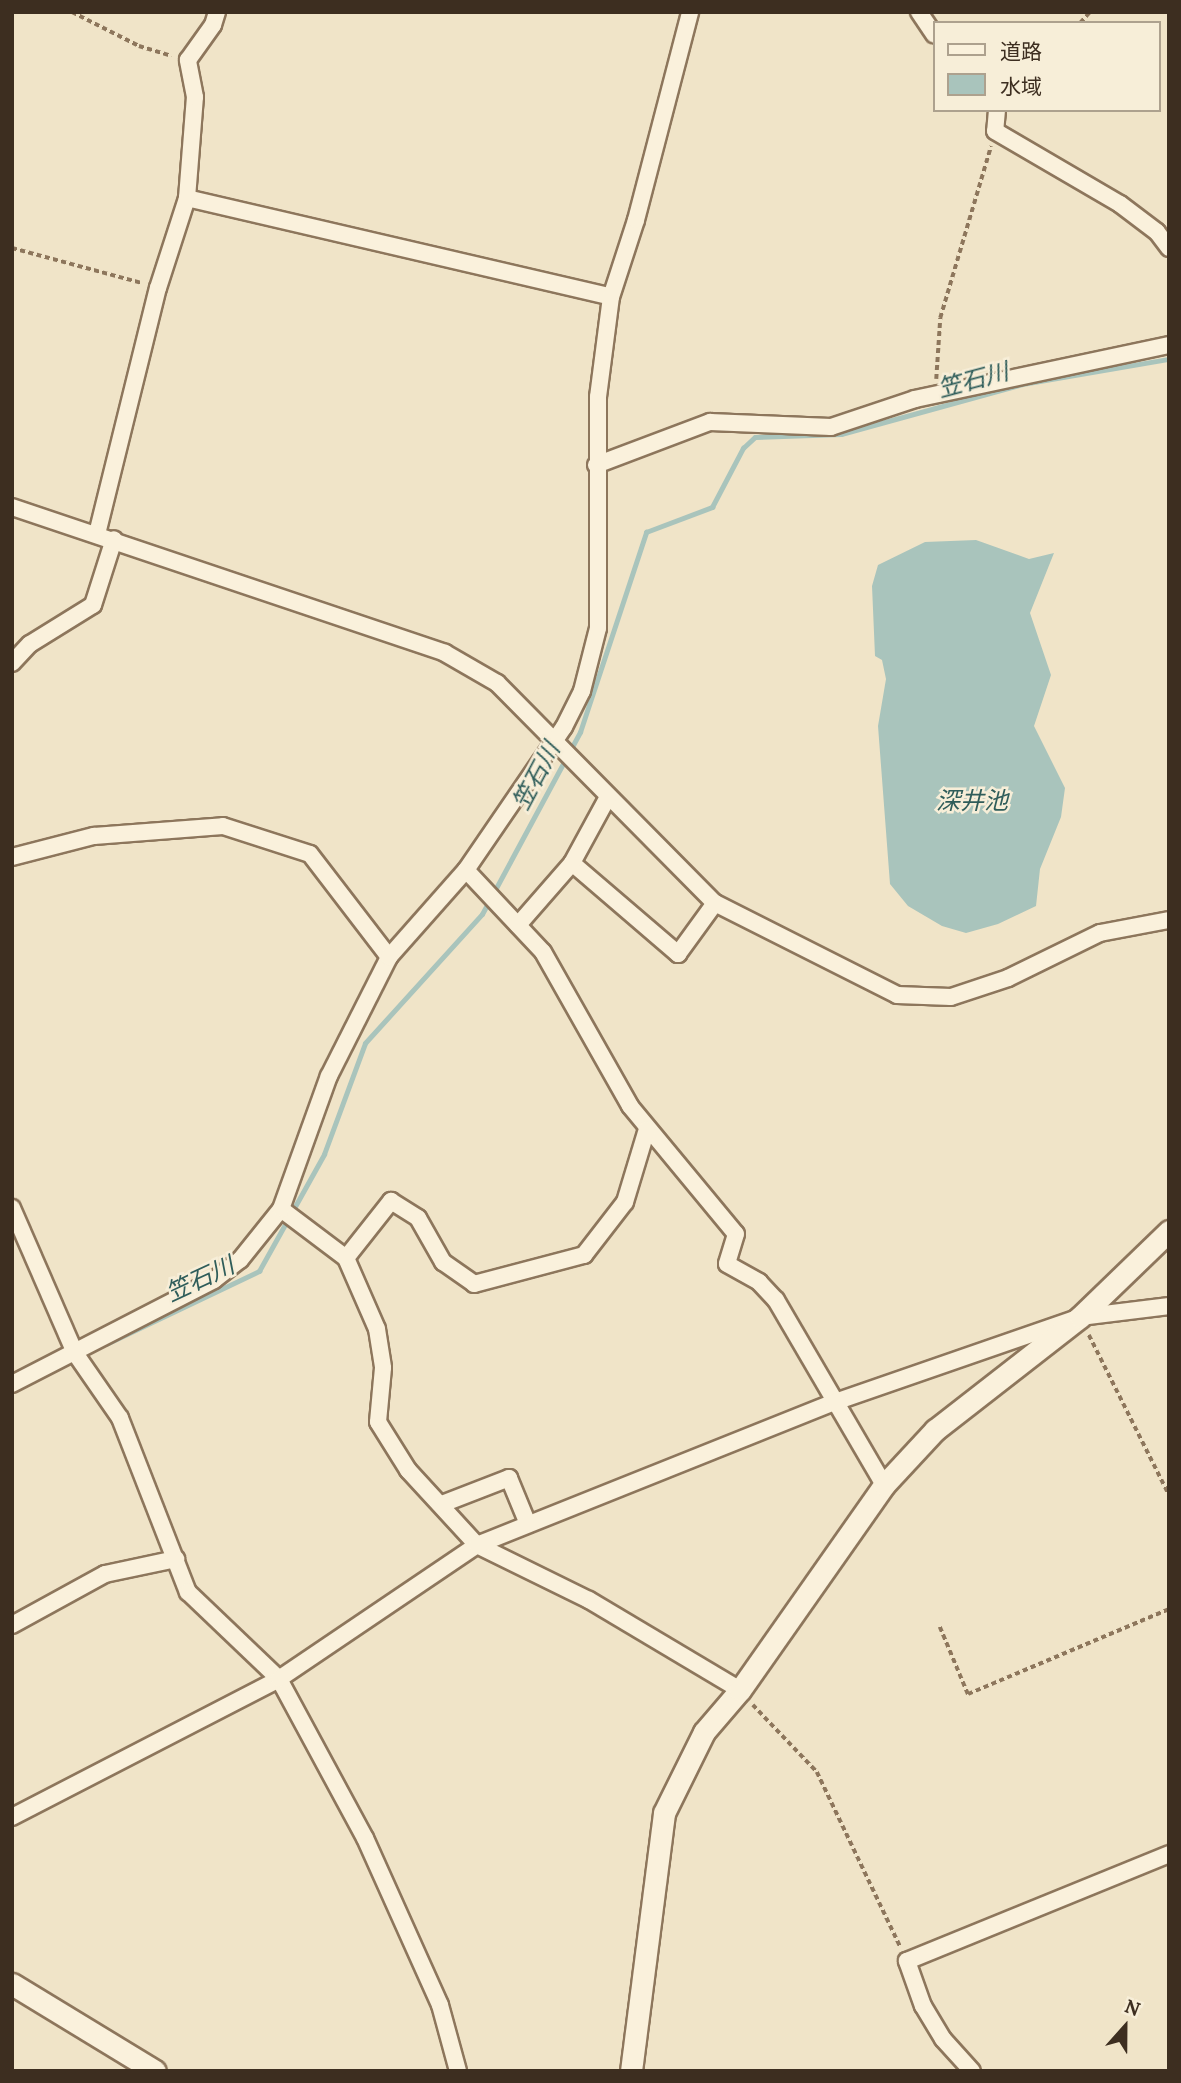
<!DOCTYPE html>
<html>
<head>
<meta charset="utf-8">
<style>
  body { margin:0 }
  #map { position:relative; width:1181px; height:2083px; overflow:hidden; background:#f0e4c8; font-family:Lora,"Noto Sans JP",serif }
  div>[style] { position:absolute }
  .water>* { inset:0; background:#a9c4bc }
  .stream>* { height:5px; margin:-2.5px; padding:0 2.5px; transform-origin:2.5px; border-radius:2.5px; background:#a9c4bc }
  .path>* { height:3.5px; margin-top:-1.75px; transform-origin:0; background:repeating-linear-gradient(90deg,#8d765c 0 5px,transparent 0 8.5px) }
  .roads { filter:drop-shadow(2px 0 #8d765c) drop-shadow(-2px 0 #8d765c) drop-shadow(0 2px #8d765c) drop-shadow(0 -2px #8d765c) }
  .street>* { height:16px; margin:-8px; padding:0 8px; transform-origin:8px; border-radius:8px; background:#faf1dc }
  .secondary>* { height:21px; margin:-10.5px; padding:0 10.5px; transform-origin:10.5px; border-radius:10.5px; background:#faf1dc }
  span { translate:-50% -50%; white-space:nowrap; text-align:center; line-height:1.15; -webkit-text-stroke:5px #f7eed8; paint-order:stroke }
  .water-label { font-size:24px; color:#2f5d5a; font-style:italic }
  .frame { position:absolute; inset:0; border:14px solid #3d2e20; pointer-events:none }
  .legend { position:absolute; left:933px; top:21px; width:228px; height:91px; box-sizing:border-box; background:#f7eed8; border:2px solid #ada18e; margin:0; padding:9px 12px; list-style:none; font-size:21px; color:#3d2e20 }
  .legend li { display:flex; align-items:center; gap:14px; height:35px }
  .legend b { width:35px; border:2px solid #ada18e }
  .north { position:absolute; left:1090px; top:1992px; width:70px; height:70px; -webkit-text-stroke:5px #f7eed8; paint-order:stroke; rotate:21deg; font-size:19px; font-weight:700; line-height:28px; text-align:center; color:#3d2e20 }
  .north::after { content:''; display:block; margin:auto; width:24px; height:32px; background:#3d2e20; clip-path:polygon(50% 0,100% 100%,50% 72%,0 100%) }
</style>
</head>
<body>
<div id="map">
  <div class="water">
    <i style="clip-path:polygon(976px 540px,1029px 559px,1054px 553px,1030px 613px,1051px 675px,1034px 726px,1065px 788px,1061px 817px,1040px 869px,1036px 906px,998px 924px,966px 933px,942px 926px,908px 906px,890px 884px,878px 726px,886px 679px,882px 660px,875px 656px,872px 586px,878px 565px,925px 542px)"></i>
  </div>
  <div class="stream">
    <i style="left:106px;top:1344px;width:170px;rotate:-25.5deg"></i>
    <i style="left:259px;top:1271px;width:134px;rotate:-60.9deg"></i>
    <i style="left:324px;top:1154px;width:118px;rotate:-69.7deg"></i>
    <i style="left:365px;top:1043px;width:174px;rotate:-47.8deg"></i>
    <i style="left:482px;top:914px;width:207px;rotate:-61.7deg"></i>
    <i style="left:580px;top:732px;width:211px;rotate:-71.7deg"></i>
    <i style="left:646px;top:532px;width:71px;rotate:-20.7deg"></i>
    <i style="left:712px;top:507px;width:67px;rotate:-62.3deg"></i>
    <i style="left:743px;top:448px;width:16px;rotate:-43deg"></i>
    <i style="left:755px;top:437px;width:86px;rotate:-2deg"></i>
    <i style="left:841px;top:434px;width:188px;rotate:-15.4deg"></i>
    <i style="left:1022px;top:384px;width:149px;rotate:-9.7deg"></i>
  </div>
  <div class="path">
    <i style="left:72px;top:12px;width:75px;rotate:26.9deg"></i>
    <i style="left:139px;top:46px;width:34px;rotate:17deg"></i>
    <i style="left:1080px;top:23px;width:15px;rotate:-48deg"></i>
    <i style="left:12px;top:248px;width:135px;rotate:15.1deg"></i>
    <i style="left:936px;top:379px;width:61px;rotate:-86.2deg"></i>
    <i style="left:940px;top:318px;width:179px;rotate:-73.5deg"></i>
    <i style="left:1089px;top:1335px;width:179px;rotate:63.4deg"></i>
    <i style="left:940px;top:1627px;width:73px;rotate:67.3deg"></i>
    <i style="left:968px;top:1694px;width:218px;rotate:-22.9deg"></i>
    <i style="left:753px;top:1705px;width:93px;rotate:46.3deg"></i>
    <i style="left:817px;top:1772px;width:193px;rotate:64.5deg"></i>
  </div>
  <div class="roads">
    <div class="street">
      <i style="left:919px;top:12px;width:27px;rotate:56deg"></i>
      <i style="left:997px;top:110px;width:21px;rotate:95deg"></i>
      <i style="left:995px;top:131px;width:145px;rotate:30.3deg"></i>
      <i style="left:1120px;top:204px;width:46px;rotate:37.1deg"></i>
      <i style="left:1157px;top:232px;width:20px;rotate:53deg"></i>
      <i style="left:187px;top:198px;width:435px;rotate:13.1deg"></i>
      <i style="left:596px;top:465px;width:122px;rotate:-20.7deg"></i>
      <i style="left:710px;top:422px;width:121px;rotate:2.4deg"></i>
      <i style="left:831px;top:427px;width:89px;rotate:-18.4deg"></i>
      <i style="left:915px;top:399px;width:260px;rotate:-12deg"></i>
      <i style="left:12px;top:507px;width:457px;rotate:18.6deg"></i>
      <i style="left:445px;top:653px;width:60px;rotate:30deg"></i>
      <i style="left:497px;top:683px;width:310px;rotate:45.3deg"></i>
      <i style="left:715px;top:903px;width:204px;rotate:26.8deg"></i>
      <i style="left:897px;top:995px;width:54px;rotate:2.1deg"></i>
      <i style="left:951px;top:997px;width:60px;rotate:-18.4deg"></i>
      <i style="left:1008px;top:978px;width:102px;rotate:-26.1deg"></i>
      <i style="left:1100px;top:933px;width:70px;rotate:-10.7deg"></i>
      <i style="left:97px;top:534px;width:253px;rotate:-76.1deg"></i>
      <i style="left:158px;top:288px;width:95px;rotate:-72.1deg"></i>
      <i style="left:187px;top:198px;width:101px;rotate:-85.5deg"></i>
      <i style="left:195px;top:97px;width:38px;rotate:-101deg"></i>
      <i style="left:188px;top:60px;width:43px;rotate:-54.5deg"></i>
      <i style="left:213px;top:25px;width:14px;rotate:-73deg"></i>
      <i style="left:12px;top:663px;width:26px;rotate:-47deg"></i>
      <i style="left:30px;top:644px;width:74px;rotate:-31.8deg"></i>
      <i style="left:93px;top:605px;width:69px;rotate:-72.3deg"></i>
      <i style="left:12px;top:857px;width:85px;rotate:-14.4deg"></i>
      <i style="left:94px;top:836px;width:129px;rotate:-4.4deg"></i>
      <i style="left:223px;top:826px;width:91px;rotate:17.8deg"></i>
      <i style="left:310px;top:854px;width:130px;rotate:52.5deg"></i>
      <i style="left:572px;top:863px;width:140px;rotate:40.6deg"></i>
      <i style="left:678px;top:954px;width:63px;rotate:-54deg"></i>
      <i style="left:466px;top:870px;width:112px;rotate:46.8deg"></i>
      <i style="left:543px;top:952px;width:177px;rotate:60.5deg"></i>
      <i style="left:630px;top:1106px;width:166px;rotate:50.4deg"></i>
      <i style="left:736px;top:1234px;width:31px;rotate:107deg"></i>
      <i style="left:727px;top:1264px;width:37px;rotate:29deg"></i>
      <i style="left:759px;top:1282px;width:25px;rotate:47deg"></i>
      <i style="left:776px;top:1300px;width:214px;rotate:59.7deg"></i>
      <i style="left:518px;top:925px;width:82px;rotate:-48.9deg"></i>
      <i style="left:572px;top:863px;width:75px;rotate:-61.4deg"></i>
      <i style="left:12px;top:1208px;width:158px;rotate:66.5deg"></i>
      <i style="left:75px;top:1353px;width:79px;rotate:55.3deg"></i>
      <i style="left:120px;top:1418px;width:187px;rotate:68.7deg"></i>
      <i style="left:188px;top:1592px;width:126px;rotate:43.7deg"></i>
      <i style="left:279px;top:1679px;width:181px;rotate:61.6deg"></i>
      <i style="left:365px;top:1838px;width:183px;rotate:65.8deg"></i>
      <i style="left:440px;top:2005px;width:68px;rotate:74.7deg"></i>
      <i style="left:281px;top:1209px;width:81px;rotate:37deg"></i>
      <i style="left:346px;top:1258px;width:77px;rotate:66.4deg"></i>
      <i style="left:377px;top:1329px;width:39px;rotate:81deg"></i>
      <i style="left:383px;top:1368px;width:54px;rotate:95.3deg"></i>
      <i style="left:378px;top:1422px;width:57px;rotate:58deg"></i>
      <i style="left:408px;top:1470px;width:102px;rotate:47.4deg"></i>
      <i style="left:477px;top:1545px;width:125px;rotate:26.2deg"></i>
      <i style="left:589px;top:1600px;width:176px;rotate:30.8deg"></i>
      <i style="left:346px;top:1258px;width:73px;rotate:-51.7deg"></i>
      <i style="left:391px;top:1201px;width:32px;rotate:32deg"></i>
      <i style="left:418px;top:1218px;width:51px;rotate:60.4deg"></i>
      <i style="left:443px;top:1262px;width:38px;rotate:35deg"></i>
      <i style="left:474px;top:1284px;width:114px;rotate:-14.8deg"></i>
      <i style="left:584px;top:1255px;width:67px;rotate:-52.3deg"></i>
      <i style="left:625px;top:1202px;width:76px;rotate:-73.2deg"></i>
      <i style="left:12px;top:1384px;width:227px;rotate:-27.2deg"></i>
      <i style="left:214px;top:1280px;width:33px;rotate:-38deg"></i>
      <i style="left:240px;top:1260px;width:65px;rotate:-51.2deg"></i>
      <i style="left:281px;top:1209px;width:141px;rotate:-70.2deg"></i>
      <i style="left:329px;top:1076px;width:133px;rotate:-63.2deg"></i>
      <i style="left:389px;top:957px;width:116px;rotate:-48.5deg"></i>
      <i style="left:466px;top:870px;width:173px;rotate:-55.6deg"></i>
      <i style="left:564px;top:727px;width:40px;rotate:-63.4deg"></i>
      <i style="left:582px;top:691px;width:65px;rotate:-75.7deg"></i>
      <i style="left:598px;top:628px;width:231px;rotate:-90deg"></i>
      <i style="left:598px;top:397px;width:101px;rotate:-82.6deg"></i>
      <i style="left:611px;top:297px;width:81px;rotate:-72deg"></i>
      <i style="left:636px;top:220px;width:215px;rotate:-75.4deg"></i>
      <i style="left:442px;top:1504px;width:72px;rotate:-21.2deg"></i>
      <i style="left:509px;top:1478px;width:50px;rotate:67.6deg"></i>
      <i style="left:12px;top:1625px;width:106px;rotate:-28.7deg"></i>
      <i style="left:105px;top:1574px;width:73px;rotate:-11.9deg"></i>
      <i style="left:12px;top:1817px;width:301px;rotate:-27.3deg"></i>
      <i style="left:279px;top:1679px;width:239px;rotate:-34.1deg"></i>
      <i style="left:477px;top:1545px;width:386px;rotate:-21.8deg"></i>
      <i style="left:835px;top:1402px;width:259px;rotate:-19.1deg"></i>
      <i style="left:1080px;top:1317px;width:90px;rotate:-7deg"></i>
      <i style="left:972px;top:2071px;width:43px;rotate:-132.2deg"></i>
      <i style="left:943px;top:2039px;width:39px;rotate:-121deg"></i>
      <i style="left:923px;top:2006px;width:48px;rotate:-109.6deg"></i>
      <i style="left:907px;top:1961px;width:283px;rotate:-22.2deg"></i>
    </div>
    <div class="secondary">
      <i style="left:12px;top:1984px;width:167px;rotate:31.3deg"></i>
      <i style="left:631px;top:2071px;width:260px;rotate:-82.7deg"></i>
      <i style="left:664px;top:1813px;width:90px;rotate:-63.7deg"></i>
      <i style="left:704px;top:1732px;width:55px;rotate:-49.4deg"></i>
      <i style="left:740px;top:1690px;width:251px;rotate:-54.9deg"></i>
      <i style="left:884px;top:1485px;width:75px;rotate:-47.2deg"></i>
      <i style="left:935px;top:1430px;width:184px;rotate:-37.9deg"></i>
      <i style="left:1080px;top:1317px;width:124px;rotate:-44deg"></i>
    </div>
  </div>
  <div class="water-label">
    <span style="left:973px;top:380px;rotate:-15deg">笠石川</span>
    <span style="left:536px;top:776px;rotate:-62deg">笠石川</span>
    <span style="left:972px;top:801px">深井池</span>
    <span style="left:200px;top:1279px;rotate:-25deg">笠石川</span>
  </div>
  <div class="frame"></div>
  <ul class="legend">
  <li><b style="height:9px;background:#faf1dc"></b>道路</li>
  <li><b style="height:19px;background:#a9c4bc"></b>水域</li>
  </ul>
  <div class="north">N</div>
</div>
</body>
</html>
